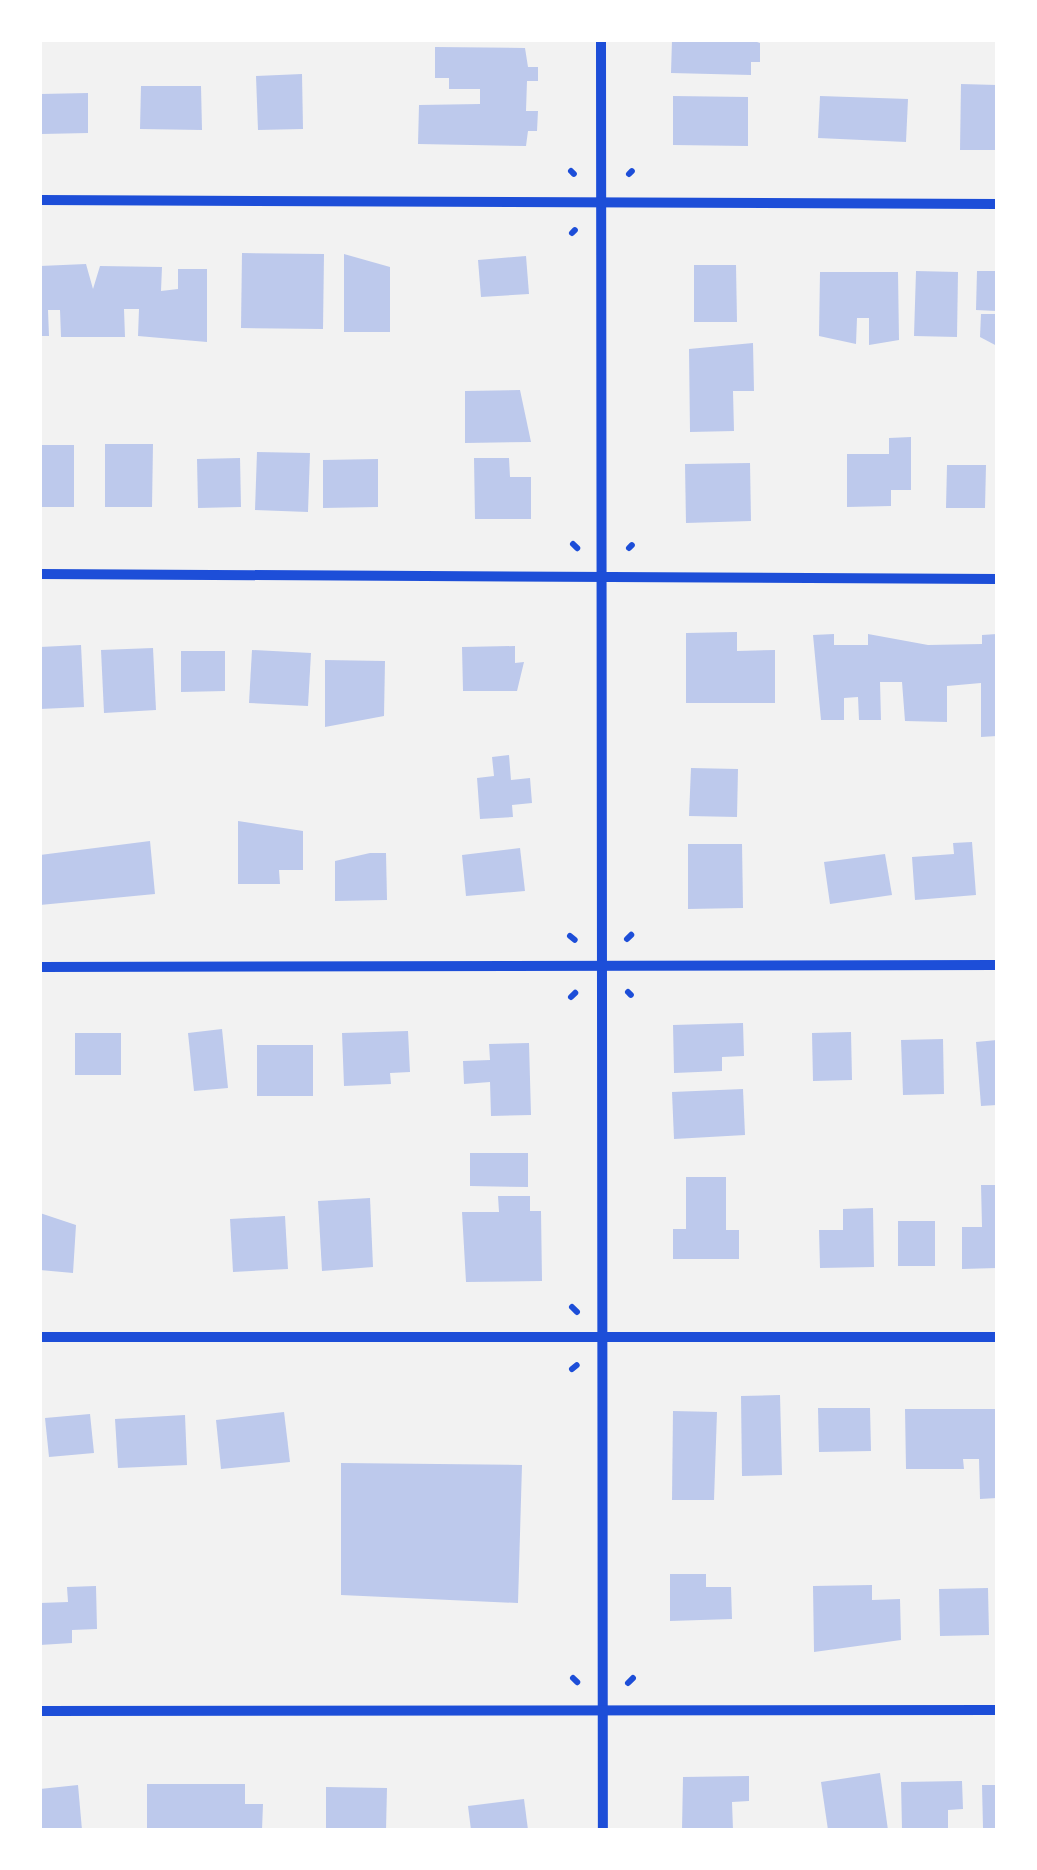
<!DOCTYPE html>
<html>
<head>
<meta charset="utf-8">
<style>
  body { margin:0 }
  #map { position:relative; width:1037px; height:1870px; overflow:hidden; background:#f2f2f2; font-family:Signika,sans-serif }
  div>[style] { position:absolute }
  .building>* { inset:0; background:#bdc9ec }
  .path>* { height:6px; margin:-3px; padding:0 3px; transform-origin:3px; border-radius:3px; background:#1d4ed8 }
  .minor>* { height:10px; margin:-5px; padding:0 5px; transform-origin:5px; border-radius:5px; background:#1d4ed8 }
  span { translate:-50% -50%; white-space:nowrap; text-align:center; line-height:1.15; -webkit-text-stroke:8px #fff; paint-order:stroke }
  .frame { position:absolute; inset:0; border:42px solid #fff; pointer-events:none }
</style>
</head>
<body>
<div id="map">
  <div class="building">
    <i style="clip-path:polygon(672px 40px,751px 40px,760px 43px,760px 62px,751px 62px,751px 75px,671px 73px)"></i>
    <i style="clip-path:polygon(435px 47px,525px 48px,528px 67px,538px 67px,538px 81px,527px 81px,526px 111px,538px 111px,537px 131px,528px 131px,526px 146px,418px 144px,419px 105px,480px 104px,480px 89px,449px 89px,449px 78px,435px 78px)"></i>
    <i style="clip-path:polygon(302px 74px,303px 129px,258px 130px,256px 76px)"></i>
    <i style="clip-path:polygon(961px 84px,997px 85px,997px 150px,960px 150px)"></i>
    <i style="clip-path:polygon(141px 86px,201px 86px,202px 130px,140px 129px)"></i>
    <i style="clip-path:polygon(88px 93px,88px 133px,42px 134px,41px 94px)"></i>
    <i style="clip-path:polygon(673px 96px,748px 97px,748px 146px,673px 145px)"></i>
    <i style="clip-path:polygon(820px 96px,908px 99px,906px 142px,818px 138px)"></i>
    <i style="clip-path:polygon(242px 253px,324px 254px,323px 329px,241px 328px)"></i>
    <i style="clip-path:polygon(344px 254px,390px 267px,390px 332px,344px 332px)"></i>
    <i style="clip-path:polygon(526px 256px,529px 294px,481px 297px,478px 260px)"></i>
    <i style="clip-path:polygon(86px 264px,93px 289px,100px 266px,162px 267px,161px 291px,178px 289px,178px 269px,207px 269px,207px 342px,138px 336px,139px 309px,124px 309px,125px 337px,61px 337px,60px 310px,48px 310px,49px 336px,40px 336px,40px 266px)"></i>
    <i style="clip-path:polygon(694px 265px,736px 265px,737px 322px,694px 322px)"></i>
    <i style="clip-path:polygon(916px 271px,958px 272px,957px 337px,914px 336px)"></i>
    <i style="clip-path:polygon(977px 271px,997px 271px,997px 311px,976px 310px)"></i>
    <i style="clip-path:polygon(820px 272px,898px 272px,899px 340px,869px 345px,869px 318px,857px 318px,856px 344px,819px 336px)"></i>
    <i style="clip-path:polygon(981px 314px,997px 314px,997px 346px,980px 337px)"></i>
    <i style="clip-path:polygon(753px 343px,754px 391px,733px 391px,734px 431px,690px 432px,689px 349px)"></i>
    <i style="clip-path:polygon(520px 390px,531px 442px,465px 443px,465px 391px)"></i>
    <i style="clip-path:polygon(911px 437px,911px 490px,891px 490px,891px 506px,847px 507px,847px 454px,889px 454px,889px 438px)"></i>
    <i style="clip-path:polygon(105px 444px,153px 444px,152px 507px,105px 507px)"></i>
    <i style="clip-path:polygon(40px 445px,74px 445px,74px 507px,40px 507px)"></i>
    <i style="clip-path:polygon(257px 452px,310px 453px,308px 512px,255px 510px)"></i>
    <i style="clip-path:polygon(240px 458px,241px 507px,198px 508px,197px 459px)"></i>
    <i style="clip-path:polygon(474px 458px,509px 458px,510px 477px,531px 477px,531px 519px,475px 519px)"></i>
    <i style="clip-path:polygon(378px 459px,378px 507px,323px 508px,323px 460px)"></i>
    <i style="clip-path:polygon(750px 463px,751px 521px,686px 523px,685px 464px)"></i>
    <i style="clip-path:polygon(947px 465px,986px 465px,985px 508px,946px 508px)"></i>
    <i style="clip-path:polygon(737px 632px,737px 651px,775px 650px,775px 703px,686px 703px,686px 633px)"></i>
    <i style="clip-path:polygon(834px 634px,834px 645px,868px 645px,868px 634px,928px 645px,982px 644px,982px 635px,997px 634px,997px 736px,981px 737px,981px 683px,947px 686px,947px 722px,905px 721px,902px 682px,880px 682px,881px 720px,859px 720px,858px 697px,844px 698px,844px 720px,821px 720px,813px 635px)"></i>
    <i style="clip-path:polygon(81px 645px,84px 707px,40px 709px,40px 647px)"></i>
    <i style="clip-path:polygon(515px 646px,515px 663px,524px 662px,517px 691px,463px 691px,462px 647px)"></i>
    <i style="clip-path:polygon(153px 648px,156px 710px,104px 713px,101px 650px)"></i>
    <i style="clip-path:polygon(252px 650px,311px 653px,308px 706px,249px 703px)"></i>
    <i style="clip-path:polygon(181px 651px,225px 651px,225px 691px,181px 692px)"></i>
    <i style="clip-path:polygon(325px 660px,385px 661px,384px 716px,325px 727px)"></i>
    <i style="clip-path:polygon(509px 755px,511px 780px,530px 778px,532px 803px,512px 805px,513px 817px,480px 819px,477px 778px,494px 776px,492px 757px)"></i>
    <i style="clip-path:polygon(691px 768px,738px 769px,737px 817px,689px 816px)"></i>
    <i style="clip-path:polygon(238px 821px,303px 831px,303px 870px,279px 870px,280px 884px,238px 884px)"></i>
    <i style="clip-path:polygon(150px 841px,155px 894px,40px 905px,40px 855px)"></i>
    <i style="clip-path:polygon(972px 842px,976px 895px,915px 900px,912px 857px,954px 854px,953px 843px)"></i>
    <i style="clip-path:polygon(688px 844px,742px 844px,743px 908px,688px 909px)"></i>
    <i style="clip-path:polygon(520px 848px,525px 891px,466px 896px,462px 855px)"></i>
    <i style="clip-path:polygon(370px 853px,386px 853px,387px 900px,335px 901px,335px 861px)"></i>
    <i style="clip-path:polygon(885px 854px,892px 895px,830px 904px,824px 862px)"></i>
    <i style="clip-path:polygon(743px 1023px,744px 1056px,722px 1057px,722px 1071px,674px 1073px,673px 1025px)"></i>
    <i style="clip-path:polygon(222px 1029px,228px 1088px,194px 1091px,188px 1033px)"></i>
    <i style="clip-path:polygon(408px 1031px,410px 1072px,390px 1073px,391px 1084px,344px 1086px,342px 1033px)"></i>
    <i style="clip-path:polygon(851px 1032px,852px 1080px,813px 1081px,812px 1033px)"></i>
    <i style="clip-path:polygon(75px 1033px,121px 1033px,121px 1075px,75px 1075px)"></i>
    <i style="clip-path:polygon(943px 1039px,944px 1094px,903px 1095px,901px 1040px)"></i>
    <i style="clip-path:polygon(997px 1040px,997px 1105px,981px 1106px,976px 1042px)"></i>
    <i style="clip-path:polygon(529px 1043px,531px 1115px,491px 1116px,490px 1082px,464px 1084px,463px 1061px,490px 1060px,489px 1044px)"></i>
    <i style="clip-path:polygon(257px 1045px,313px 1045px,313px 1096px,257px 1096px)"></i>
    <i style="clip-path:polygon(743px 1089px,745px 1135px,674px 1139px,672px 1092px)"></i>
    <i style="clip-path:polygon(470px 1153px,528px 1153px,528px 1187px,470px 1186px)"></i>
    <i style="clip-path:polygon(686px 1177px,726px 1177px,726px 1230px,739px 1230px,739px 1259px,673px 1259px,673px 1229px,686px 1229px)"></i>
    <i style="clip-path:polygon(981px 1185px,997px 1185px,997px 1268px,962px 1269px,962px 1227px,982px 1227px)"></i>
    <i style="clip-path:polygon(498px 1196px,530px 1196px,530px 1211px,541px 1211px,542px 1281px,466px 1282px,462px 1212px,499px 1212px)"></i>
    <i style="clip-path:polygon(370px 1198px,373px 1267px,322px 1271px,318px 1201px)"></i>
    <i style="clip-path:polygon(873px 1208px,874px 1267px,820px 1268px,819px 1230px,843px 1230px,843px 1209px)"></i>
    <i style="clip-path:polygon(40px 1213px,76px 1225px,73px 1273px,40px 1270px)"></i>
    <i style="clip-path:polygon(285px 1216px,288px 1269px,233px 1272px,230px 1219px)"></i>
    <i style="clip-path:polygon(898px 1221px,935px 1221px,935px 1266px,898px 1266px)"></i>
    <i style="clip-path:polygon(780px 1395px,782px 1475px,742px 1476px,741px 1396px)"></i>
    <i style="clip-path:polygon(818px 1408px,870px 1408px,871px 1451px,819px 1452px)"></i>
    <i style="clip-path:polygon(905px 1409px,997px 1409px,997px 1498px,980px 1499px,979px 1459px,963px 1459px,964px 1469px,906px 1469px)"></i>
    <i style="clip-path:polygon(673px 1411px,717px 1412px,714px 1500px,672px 1500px)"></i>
    <i style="clip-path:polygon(284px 1412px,290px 1462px,221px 1469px,216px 1420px)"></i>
    <i style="clip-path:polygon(90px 1414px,94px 1453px,49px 1457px,45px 1418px)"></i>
    <i style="clip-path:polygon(185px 1415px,187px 1465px,118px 1468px,115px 1419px)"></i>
    <i style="clip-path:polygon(341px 1463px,522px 1465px,518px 1603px,341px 1595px)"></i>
    <i style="clip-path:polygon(670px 1574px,706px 1574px,706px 1587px,731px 1587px,732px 1619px,670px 1621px)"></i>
    <i style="clip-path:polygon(872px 1585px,872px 1600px,900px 1599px,901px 1640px,814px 1652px,813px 1586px)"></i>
    <i style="clip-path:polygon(96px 1586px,97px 1629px,72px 1630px,72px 1643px,40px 1645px,40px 1603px,68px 1602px,67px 1587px)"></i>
    <i style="clip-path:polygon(988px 1588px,989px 1635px,940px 1636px,939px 1589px)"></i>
    <i style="clip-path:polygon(880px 1773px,888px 1830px,828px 1830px,821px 1782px)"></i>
    <i style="clip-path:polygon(749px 1776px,749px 1801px,732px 1802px,733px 1830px,682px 1830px,683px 1777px)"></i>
    <i style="clip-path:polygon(962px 1781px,963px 1809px,948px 1810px,948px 1830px,902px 1830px,901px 1782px)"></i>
    <i style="clip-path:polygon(147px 1784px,245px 1784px,245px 1804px,263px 1804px,262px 1830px,147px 1830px)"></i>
    <i style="clip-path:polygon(78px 1785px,82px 1830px,40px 1830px,40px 1789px)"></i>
    <i style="clip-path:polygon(982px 1785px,997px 1785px,997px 1828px,983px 1828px)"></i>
    <i style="clip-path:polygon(326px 1787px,387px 1788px,386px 1830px,326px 1830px)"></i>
    <i style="clip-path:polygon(524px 1799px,528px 1830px,471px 1830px,468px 1806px)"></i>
  </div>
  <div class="path">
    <i style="left:571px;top:171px;width:4px;rotate:45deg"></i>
    <i style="left:629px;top:174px;width:4px;rotate:-45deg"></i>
    <i style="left:572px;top:233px;width:4px;rotate:-45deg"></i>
    <i style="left:573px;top:544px;width:6px;rotate:45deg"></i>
    <i style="left:629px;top:548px;width:4px;rotate:-45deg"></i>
    <i style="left:570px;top:936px;width:6px;rotate:39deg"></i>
    <i style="left:627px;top:939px;width:6px;rotate:-45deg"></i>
    <i style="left:628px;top:992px;width:4px;rotate:45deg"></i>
    <i style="left:571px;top:997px;width:6px;rotate:-45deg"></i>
    <i style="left:572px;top:1307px;width:7px;rotate:45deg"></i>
    <i style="left:572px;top:1369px;width:6px;rotate:-39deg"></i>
    <i style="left:573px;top:1678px;width:6px;rotate:45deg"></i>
    <i style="left:628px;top:1683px;width:7px;rotate:-45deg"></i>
  </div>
  <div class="minor">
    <i style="left:601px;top:40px;width:1790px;rotate:89.94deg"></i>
    <i style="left:40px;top:200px;width:957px;rotate:0.24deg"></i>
    <i style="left:40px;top:574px;width:957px;rotate:0.3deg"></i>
    <i style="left:40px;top:967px;width:957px;rotate:-0.12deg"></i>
    <i style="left:40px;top:1337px;width:957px"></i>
    <i style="left:40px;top:1711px;width:957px;rotate:-0.06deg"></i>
  </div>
  <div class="frame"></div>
</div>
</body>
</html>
